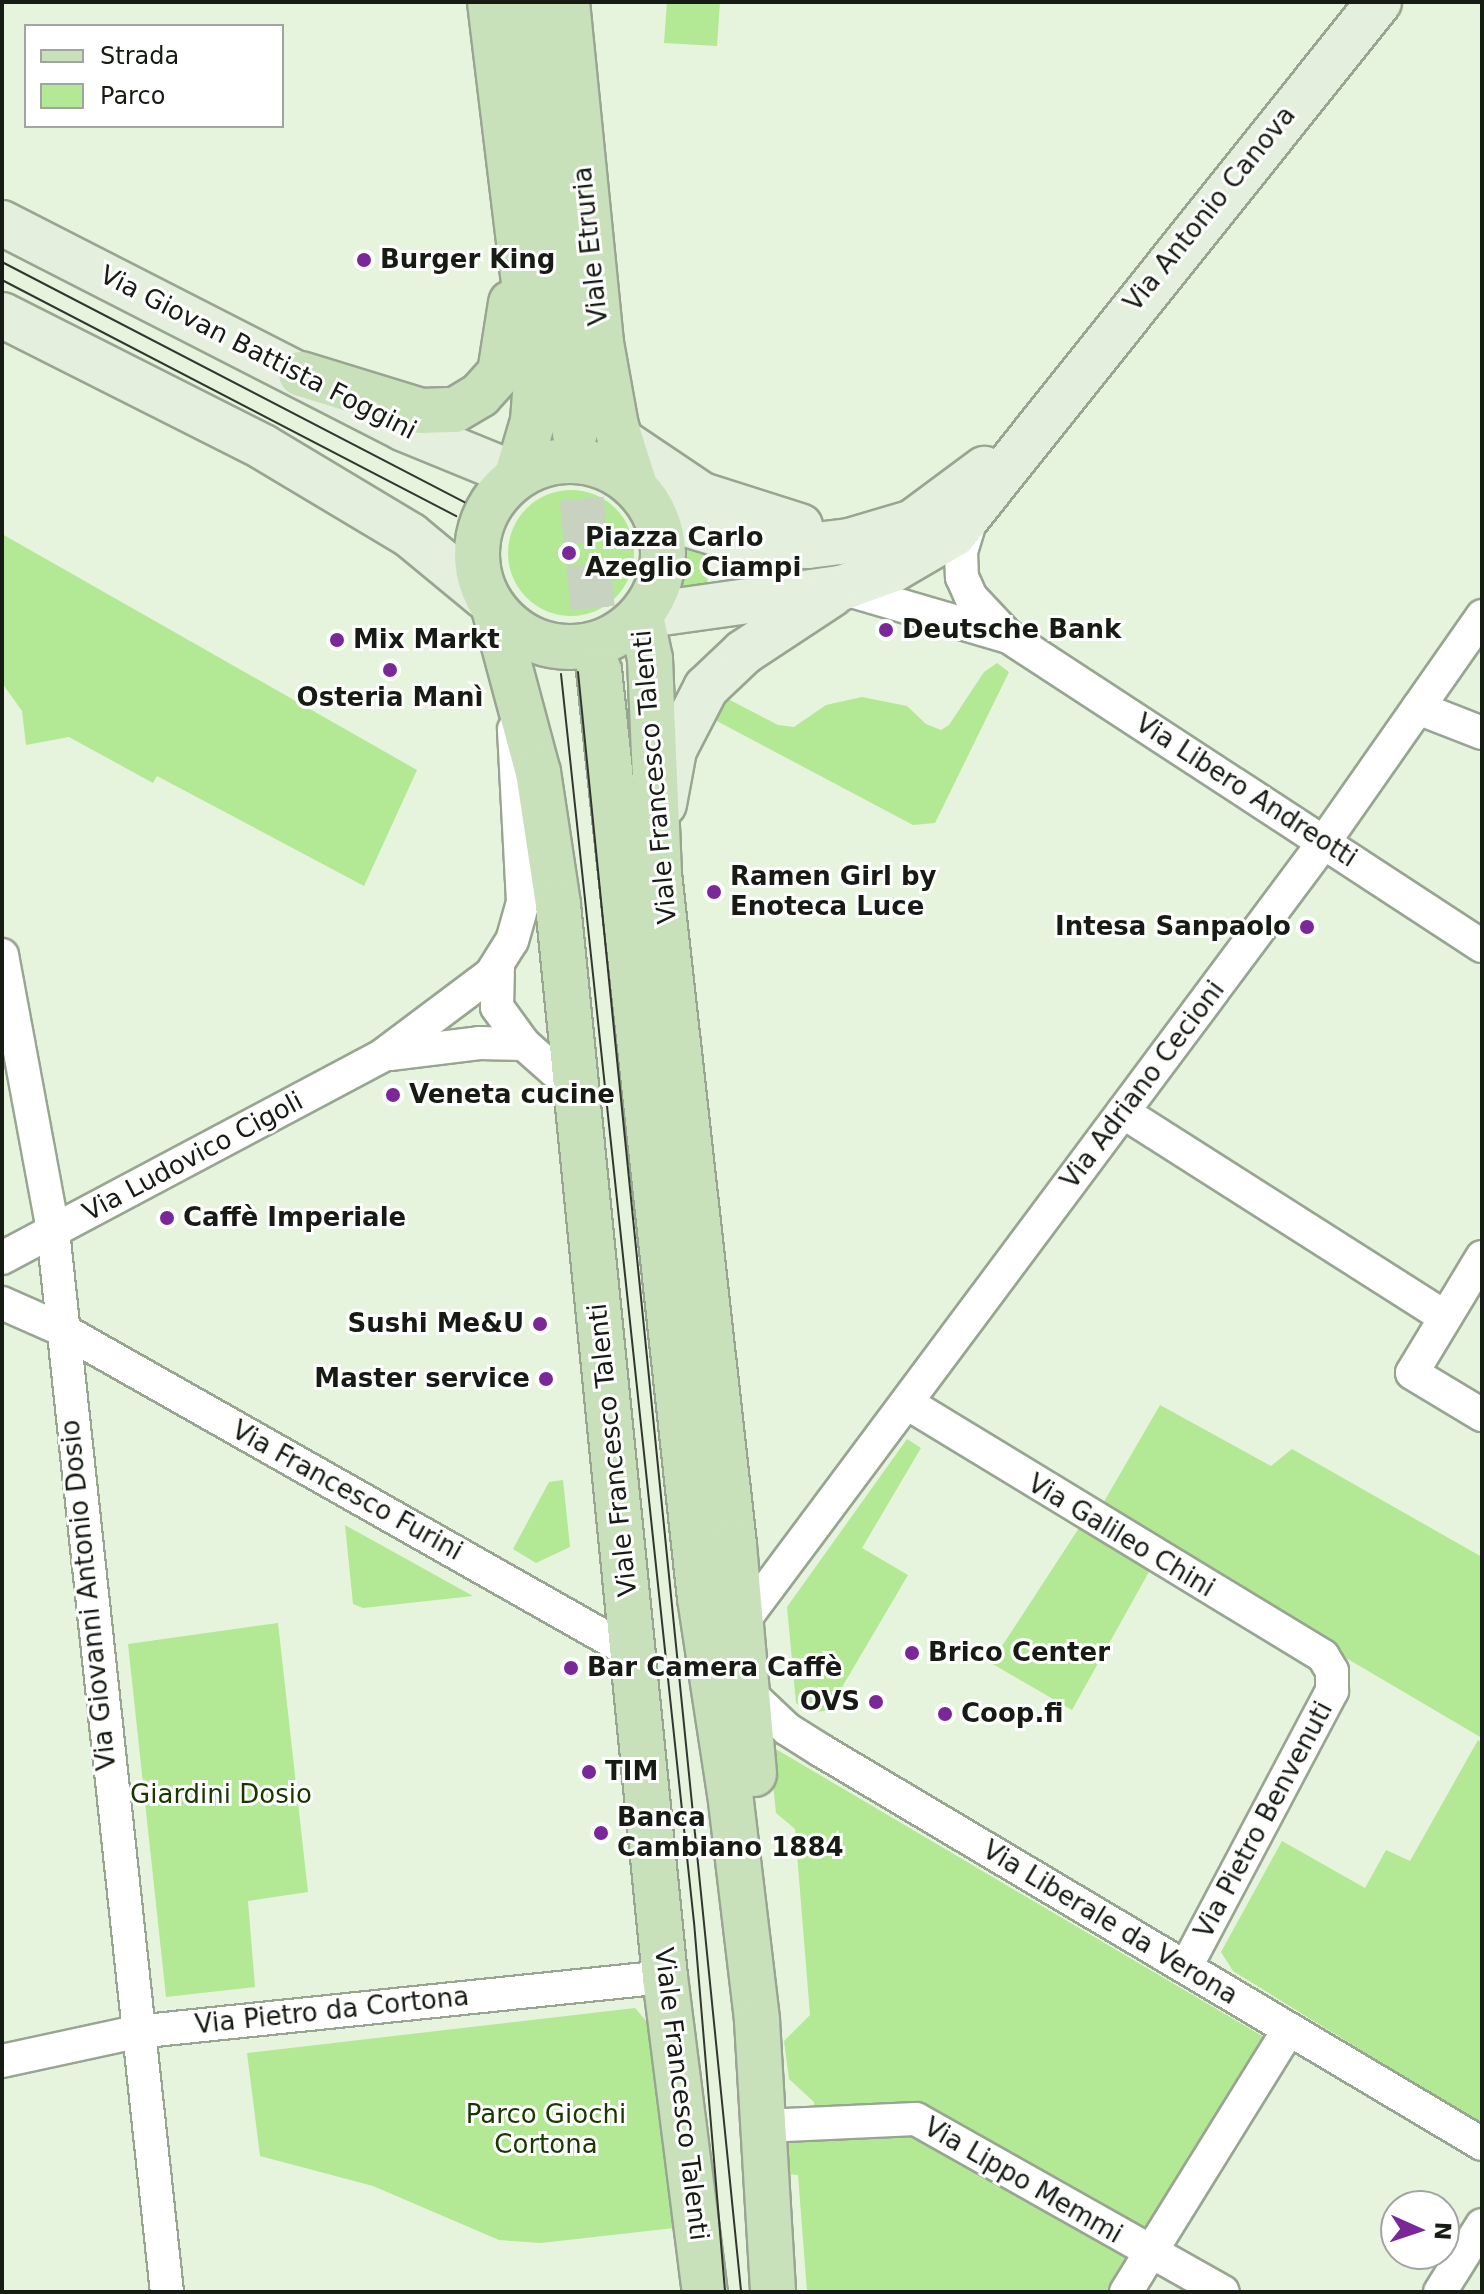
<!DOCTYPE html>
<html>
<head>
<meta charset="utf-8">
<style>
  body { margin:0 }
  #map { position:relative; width:1484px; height:2294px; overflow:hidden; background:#e6f4de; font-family:"DejaVu Sans",sans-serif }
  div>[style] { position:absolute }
  .green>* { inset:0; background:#b3e894 }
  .round { border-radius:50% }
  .primary-tunnel>* { height:44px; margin-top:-22px; transform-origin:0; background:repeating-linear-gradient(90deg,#c7d3c0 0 44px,transparent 0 66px) }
  .roads { filter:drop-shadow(2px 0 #98a591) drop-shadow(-2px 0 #98a591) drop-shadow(0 2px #98a591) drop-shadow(0 -2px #98a591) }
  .street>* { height:32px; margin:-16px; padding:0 16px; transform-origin:16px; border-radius:16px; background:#fff }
  .secondary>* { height:44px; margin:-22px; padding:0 22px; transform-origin:22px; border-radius:22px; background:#e4f0dd }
  .primary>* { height:44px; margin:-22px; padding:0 22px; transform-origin:22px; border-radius:22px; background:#c9e1bb }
  .primary>.ring { margin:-22px; padding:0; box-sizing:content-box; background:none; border:44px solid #c9e1bb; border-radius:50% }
  .tram>* { height:2px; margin:-1px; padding:0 1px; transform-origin:1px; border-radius:1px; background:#31372e }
  .dots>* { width:22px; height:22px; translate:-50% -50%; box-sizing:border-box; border:4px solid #fff; border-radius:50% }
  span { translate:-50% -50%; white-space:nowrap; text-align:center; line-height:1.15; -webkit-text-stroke:6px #fff; paint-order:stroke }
  .street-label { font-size:26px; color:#161b13 }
  .poi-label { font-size:26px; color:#161b13; font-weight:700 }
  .left { translate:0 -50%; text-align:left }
  .right { translate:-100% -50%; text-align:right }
  .park-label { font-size:26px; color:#183800 }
  .frame { position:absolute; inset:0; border:4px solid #161b13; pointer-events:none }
  .legend { position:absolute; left:24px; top:24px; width:260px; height:104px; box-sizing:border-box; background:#fff; border:2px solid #a2a4a1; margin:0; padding:10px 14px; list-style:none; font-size:24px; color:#161b13 }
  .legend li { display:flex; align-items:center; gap:16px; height:40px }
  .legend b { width:40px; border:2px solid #a2a4a1 }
  .north { position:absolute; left:1380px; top:2190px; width:80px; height:80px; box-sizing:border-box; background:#fff; border:2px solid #a2a4a1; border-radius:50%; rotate:93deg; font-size:22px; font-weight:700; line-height:32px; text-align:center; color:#161b13 }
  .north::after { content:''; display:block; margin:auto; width:28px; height:36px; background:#7a2899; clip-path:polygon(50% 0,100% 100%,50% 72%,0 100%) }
</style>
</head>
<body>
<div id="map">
  <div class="green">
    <i style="clip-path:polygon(667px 2px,720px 2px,717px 46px,664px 43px)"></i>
    <i class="round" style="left:508px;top:490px;width:126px;height:126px"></i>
    <i style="clip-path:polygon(2px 534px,417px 770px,364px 886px,157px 776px,153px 783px,69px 737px,26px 745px,22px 711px,2px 683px)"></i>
    <i style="clip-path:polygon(679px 540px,710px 552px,707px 588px,674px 595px)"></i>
    <i style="clip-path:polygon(737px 554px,820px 561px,820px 569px,734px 588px)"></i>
    <i style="clip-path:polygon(997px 663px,1009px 672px,935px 823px,913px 825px,715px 720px,728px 699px,778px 725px,794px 727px,826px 705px,862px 697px,907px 706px,926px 724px,941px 730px,949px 725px,984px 672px)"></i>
    <i style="clip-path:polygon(1160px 1405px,1271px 1466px,1292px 1449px,1482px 1557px,1482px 1738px,1098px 1512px)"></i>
    <i style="clip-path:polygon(907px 1439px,921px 1448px,862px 1548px,908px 1575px,828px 1711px,808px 1712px,796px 1703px,787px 1607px)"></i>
    <i style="clip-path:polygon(563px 1480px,570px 1547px,536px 1563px,513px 1549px,549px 1482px)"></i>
    <i style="clip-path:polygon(345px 1525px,473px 1596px,363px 1608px,353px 1604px)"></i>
    <i style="clip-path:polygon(1079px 1528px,1150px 1570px,1072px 1710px,991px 1663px)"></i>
    <i style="clip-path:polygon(278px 1623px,308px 1892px,248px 1901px,255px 1987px,166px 1997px,128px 1644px)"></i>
    <i style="clip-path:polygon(1478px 1740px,1482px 1743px,1482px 2125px,1233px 1971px,1221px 1952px,1282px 1841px,1365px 1888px,1386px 1850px,1410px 1861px)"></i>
    <i style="clip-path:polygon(769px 1745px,1264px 2037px,1109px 2292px,807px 2292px,798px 2175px,786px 2174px,785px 2140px,815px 2139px,814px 2102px,789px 2079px,784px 2041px,810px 2015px,795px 1829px,776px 1813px)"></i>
    <i style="clip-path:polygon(635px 2008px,648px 2023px,674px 2228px,541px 2243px,499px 2240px,373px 2186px,260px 2156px,247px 2053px)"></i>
  </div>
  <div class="primary-tunnel">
    <i style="left:575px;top:433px;width:238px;rotate:84.2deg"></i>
  </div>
  <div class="roads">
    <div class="street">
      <i style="left:971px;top:519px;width:34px;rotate:107deg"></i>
      <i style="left:961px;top:551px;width:26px;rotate:88deg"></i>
      <i style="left:962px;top:577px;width:22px;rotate:66deg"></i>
      <i style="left:971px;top:597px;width:48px;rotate:46.7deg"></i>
      <i style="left:841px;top:588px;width:175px;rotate:16.3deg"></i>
      <i style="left:1009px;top:637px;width:565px;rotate:33.16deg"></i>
      <i style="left:1418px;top:708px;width:69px;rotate:21.3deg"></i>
      <i style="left:2px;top:955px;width:281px;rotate:79.5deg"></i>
      <i style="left:53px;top:1231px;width:1067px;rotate:83.87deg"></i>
      <i style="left:498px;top:966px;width:41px;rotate:91.4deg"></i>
      <i style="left:497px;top:1007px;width:46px;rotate:53.9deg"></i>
      <i style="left:390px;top:1054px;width:90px;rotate:-7deg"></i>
      <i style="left:479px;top:1043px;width:45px;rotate:1.3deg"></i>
      <i style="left:524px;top:1044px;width:48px;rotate:41.6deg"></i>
      <i style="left:560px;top:1076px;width:30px;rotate:60deg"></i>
      <i style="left:1123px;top:1112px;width:382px;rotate:32.5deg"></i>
      <i style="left:1482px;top:1257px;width:135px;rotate:121.1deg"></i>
      <i style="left:1412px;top:1373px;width:82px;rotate:31deg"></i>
      <i style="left:2px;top:1258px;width:432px;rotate:-28deg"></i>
      <i style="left:383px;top:1055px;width:135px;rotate:-36.9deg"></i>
      <i style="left:491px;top:974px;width:39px;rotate:-58deg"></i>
      <i style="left:512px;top:941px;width:41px;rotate:-74.2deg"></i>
      <i style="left:523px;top:902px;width:173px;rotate:-93deg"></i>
      <i style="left:2px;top:1303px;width:64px;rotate:23.8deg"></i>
      <i style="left:61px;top:1329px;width:657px;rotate:29.53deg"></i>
      <i style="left:907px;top:1403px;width:487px;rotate:31.3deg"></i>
      <i style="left:1323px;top:1656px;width:17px;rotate:59deg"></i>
      <i style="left:1332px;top:1671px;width:20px;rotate:90deg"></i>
      <i style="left:1332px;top:1691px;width:312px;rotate:117.9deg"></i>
      <i style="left:741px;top:1624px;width:975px;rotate:-53.29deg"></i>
      <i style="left:1324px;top:842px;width:276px;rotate:-55deg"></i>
      <i style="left:747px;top:1691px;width:55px;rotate:43.5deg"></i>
      <i style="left:787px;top:1729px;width:41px;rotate:32.2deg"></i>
      <i style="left:822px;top:1751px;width:768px;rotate:30.77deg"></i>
      <i style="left:2px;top:2061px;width:137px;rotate:-12.2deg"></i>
      <i style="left:136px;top:2032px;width:532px;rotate:-5.94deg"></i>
      <i style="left:763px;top:2126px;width:153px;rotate:-2.6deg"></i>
      <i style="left:916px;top:2119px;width:352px;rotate:29.4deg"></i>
      <i style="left:1126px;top:2292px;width:306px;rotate:-58.2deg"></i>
      <i style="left:1440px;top:2292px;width:79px;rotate:-57.9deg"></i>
    </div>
    <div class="secondary">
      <i style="left:2px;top:223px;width:452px;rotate:27.1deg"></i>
      <i style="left:404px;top:429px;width:122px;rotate:22.2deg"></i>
      <i style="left:2px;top:315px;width:292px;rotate:26.8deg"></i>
      <i style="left:263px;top:447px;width:171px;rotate:30.9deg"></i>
      <i style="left:410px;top:535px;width:97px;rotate:39.6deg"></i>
      <i style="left:620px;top:440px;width:99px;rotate:33.9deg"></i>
      <i style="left:702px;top:495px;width:103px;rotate:17.6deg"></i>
      <i style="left:656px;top:515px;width:87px;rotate:16.8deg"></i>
      <i style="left:739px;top:540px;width:69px;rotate:5deg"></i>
      <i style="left:808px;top:546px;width:41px;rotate:-7deg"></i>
      <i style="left:849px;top:541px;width:67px;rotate:-16.5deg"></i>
      <i style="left:913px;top:522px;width:89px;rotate:-36.7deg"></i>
      <i style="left:641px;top:616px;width:202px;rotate:-8deg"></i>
      <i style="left:841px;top:588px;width:56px;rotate:-19.7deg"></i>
      <i style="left:894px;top:569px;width:69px;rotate:-30.3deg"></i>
      <i style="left:954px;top:534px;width:681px;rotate:-51.38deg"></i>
      <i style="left:664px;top:804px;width:55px;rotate:-79.5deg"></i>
      <i style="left:674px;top:750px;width:70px;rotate:-62.7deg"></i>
      <i style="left:706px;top:688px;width:52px;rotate:-43.5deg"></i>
      <i style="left:744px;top:652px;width:105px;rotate:-33.4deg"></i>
    </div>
    <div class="primary">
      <i style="left:490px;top:2px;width:381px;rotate:83.1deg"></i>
      <i style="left:536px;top:380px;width:41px;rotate:94.2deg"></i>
      <i style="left:533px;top:421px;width:56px;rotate:106.5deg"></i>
      <i style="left:528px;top:2px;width:434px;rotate:83.8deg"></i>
      <i style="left:567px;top:2px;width:343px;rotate:84.3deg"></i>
      <i style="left:601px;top:343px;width:84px;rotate:79.8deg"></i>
      <i style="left:616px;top:426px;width:63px;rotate:72.4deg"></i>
      <i style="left:301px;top:374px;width:126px;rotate:17.1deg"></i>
      <i style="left:421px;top:411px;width:34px;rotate:-2deg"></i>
      <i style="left:455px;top:410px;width:29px;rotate:-31deg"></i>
      <i style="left:480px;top:395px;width:30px;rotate:-48deg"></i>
      <i style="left:500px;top:373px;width:71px;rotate:-81.1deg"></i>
      <i class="ring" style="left:477px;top:461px;width:142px;height:142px"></i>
      <i style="left:495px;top:612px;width:166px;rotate:75deg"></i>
      <i style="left:538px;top:772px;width:134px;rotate:81.4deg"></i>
      <i style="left:558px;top:905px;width:1077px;rotate:84.3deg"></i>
      <i style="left:665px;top:1977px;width:318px;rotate:82.8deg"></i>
      <i style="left:641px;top:616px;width:44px;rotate:78.2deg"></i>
      <i style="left:650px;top:659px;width:215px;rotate:87.6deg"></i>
      <i style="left:659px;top:874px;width:675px;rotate:83.62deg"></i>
      <i style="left:734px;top:1545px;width:230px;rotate:85deg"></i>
      <i style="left:599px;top:670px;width:933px;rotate:83.79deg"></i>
      <i style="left:700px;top:1598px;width:197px;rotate:81.3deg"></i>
      <i style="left:730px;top:1793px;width:230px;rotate:83.2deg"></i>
      <i style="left:757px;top:2021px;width:271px;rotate:86.6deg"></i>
    </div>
  </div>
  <div class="tram">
    <i style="left:2px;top:262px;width:521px;rotate:27.45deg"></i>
    <i style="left:2px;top:280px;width:512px;rotate:27.47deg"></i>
    <i style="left:578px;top:672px;width:1628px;rotate:84.25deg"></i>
    <i style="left:561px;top:674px;width:1255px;rotate:83.92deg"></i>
    <i style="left:694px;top:1922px;width:371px;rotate:85.2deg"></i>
  </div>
  <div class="dots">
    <i style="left:364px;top:260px;background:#7a2899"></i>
    <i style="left:569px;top:553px;background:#7a2899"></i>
    <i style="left:886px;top:630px;background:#7a2899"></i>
    <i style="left:337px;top:640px;background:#7a2899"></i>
    <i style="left:390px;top:670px;background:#7a2899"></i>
    <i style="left:714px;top:892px;background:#7a2899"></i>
    <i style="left:1307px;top:927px;background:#7a2899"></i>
    <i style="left:393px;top:1095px;background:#7a2899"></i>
    <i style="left:167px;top:1218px;background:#7a2899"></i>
    <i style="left:540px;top:1324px;background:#7a2899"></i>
    <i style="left:546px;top:1379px;background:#7a2899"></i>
    <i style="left:912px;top:1653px;background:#7a2899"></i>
    <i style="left:571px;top:1668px;background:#7a2899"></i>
    <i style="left:876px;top:1702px;background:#7a2899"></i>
    <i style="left:945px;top:1714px;background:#7a2899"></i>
    <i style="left:589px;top:1772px;background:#7a2899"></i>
    <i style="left:601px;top:1833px;background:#7a2899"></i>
  </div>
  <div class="street-label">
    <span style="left:1210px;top:209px;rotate:-51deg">Via Antonio Canova</span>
    <span style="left:591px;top:246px;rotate:-96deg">Viale Etruria</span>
    <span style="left:258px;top:353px;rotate:27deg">Via Giovan Battista Foggini</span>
    <span style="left:655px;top:777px;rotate:-95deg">Viale Francesco Talenti</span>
    <span style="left:1246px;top:791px;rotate:33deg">Via Libero Andreotti</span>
    <span style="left:1143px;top:1085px;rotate:-53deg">Via Adriano Cecioni</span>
    <span style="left:193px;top:1157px;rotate:-28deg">Via Ludovico Cigoli</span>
    <span style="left:613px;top:1450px;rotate:-96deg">Viale Francesco Talenti</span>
    <span style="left:347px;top:1491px;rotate:29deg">Via Francesco Furini</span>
    <span style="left:1121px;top:1536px;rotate:31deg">Via Galileo Chini</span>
    <span style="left:89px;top:1595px;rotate:-96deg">Via Giovanni Antonio Dosio</span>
    <span style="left:1264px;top:1820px;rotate:-62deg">Via Pietro Benvenuti</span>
    <span style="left:1110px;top:1923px;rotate:31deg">Via Liberale da Verona</span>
    <span style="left:332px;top:2011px;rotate:-6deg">Via Pietro da Cortona</span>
    <span style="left:681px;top:2094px;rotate:83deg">Viale Francesco Talenti</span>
    <span style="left:1023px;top:2181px;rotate:30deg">Via Lippo Memmi</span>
  </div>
  <div class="poi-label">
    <span class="left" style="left:380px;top:260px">Burger King</span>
    <span class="left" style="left:585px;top:553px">Piazza Carlo<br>Azeglio Ciampi</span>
    <span class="left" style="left:902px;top:630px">Deutsche Bank</span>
    <span class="left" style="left:353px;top:640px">Mix Markt</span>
    <span style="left:390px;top:698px">Osteria Manì</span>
    <span class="left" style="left:730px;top:892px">Ramen Girl by<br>Enoteca Luce</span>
    <span class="right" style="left:1291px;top:927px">Intesa Sanpaolo</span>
    <span class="left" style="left:409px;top:1095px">Veneta cucine</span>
    <span class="left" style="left:183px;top:1218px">Caffè Imperiale</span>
    <span class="right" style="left:524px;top:1324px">Sushi Me&amp;U</span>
    <span class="right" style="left:530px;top:1379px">Master service</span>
    <span class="left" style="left:928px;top:1653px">Brico Center</span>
    <span class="left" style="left:587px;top:1668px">Bar Camera Caffè</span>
    <span class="right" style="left:860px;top:1702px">OVS</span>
    <span class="left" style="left:961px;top:1714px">Coop.fi</span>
    <span class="left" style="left:605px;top:1772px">TIM</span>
    <span class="left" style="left:617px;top:1833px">Banca<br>Cambiano 1884</span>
  </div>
  <div class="park-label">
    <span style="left:221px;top:1795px">Giardini Dosio</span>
    <span style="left:546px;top:2130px">Parco Giochi<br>Cortona</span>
  </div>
  <div class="frame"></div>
  <ul class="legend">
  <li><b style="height:10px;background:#c9e1bb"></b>Strada</li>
  <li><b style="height:22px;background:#b3e894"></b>Parco</li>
  </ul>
  <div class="north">N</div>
</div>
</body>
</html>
